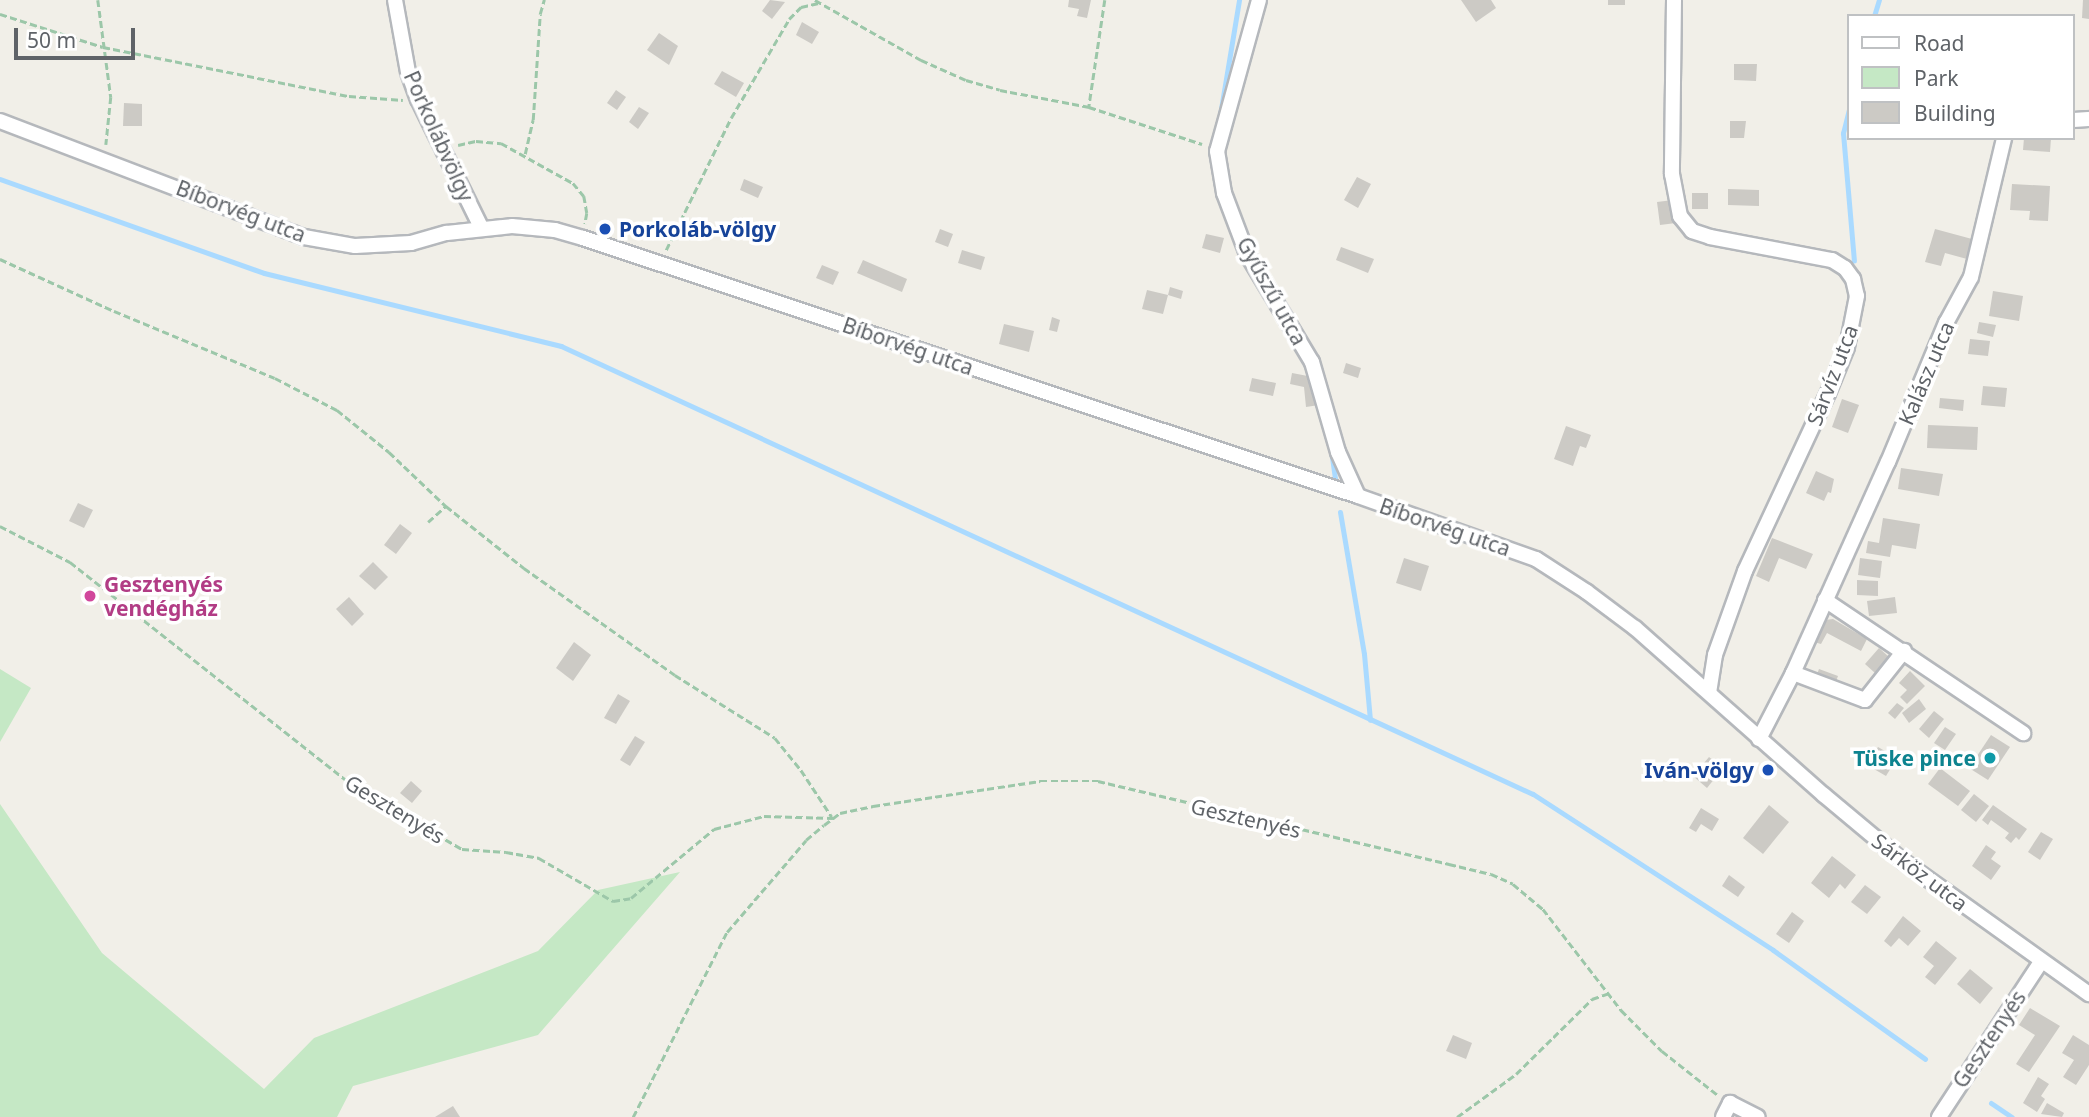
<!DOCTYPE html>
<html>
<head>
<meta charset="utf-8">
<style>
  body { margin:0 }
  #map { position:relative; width:2089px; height:1117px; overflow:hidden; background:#f1efe8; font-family:"Noto Sans",sans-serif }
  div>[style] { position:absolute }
  .green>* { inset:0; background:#c5e8c5 }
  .stream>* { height:5px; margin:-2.5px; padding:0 2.5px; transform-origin:2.5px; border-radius:2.5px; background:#aadaff }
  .building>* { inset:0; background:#cccac5 }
  .path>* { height:2.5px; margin-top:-1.25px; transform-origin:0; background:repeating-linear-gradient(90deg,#9cc7a9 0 7px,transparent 0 10.5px) }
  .roads { filter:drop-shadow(2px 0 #b5b8bc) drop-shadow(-2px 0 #b5b8bc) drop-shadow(0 2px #b5b8bc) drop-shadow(0 -2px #b5b8bc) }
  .street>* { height:14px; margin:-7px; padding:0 7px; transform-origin:7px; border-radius:7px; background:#fff }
  .dots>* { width:19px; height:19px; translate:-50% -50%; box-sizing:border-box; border:4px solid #fff; border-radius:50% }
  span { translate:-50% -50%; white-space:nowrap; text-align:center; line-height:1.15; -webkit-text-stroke:7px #fff; paint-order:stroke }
  .street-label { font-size:21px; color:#5f6368 }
  .transit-label { font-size:21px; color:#164399; font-weight:700 }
  .left { translate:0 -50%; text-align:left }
  .right { translate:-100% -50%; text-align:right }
  .hotel-label { font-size:21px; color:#b23c85; font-weight:700 }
  .culture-label { font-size:21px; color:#0d838f; font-weight:700 }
  .legend { position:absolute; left:1847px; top:14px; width:228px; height:126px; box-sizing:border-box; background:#fff; border:2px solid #bfc1c3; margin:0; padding:9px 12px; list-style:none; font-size:21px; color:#5f6368 }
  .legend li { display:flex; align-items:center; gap:14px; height:35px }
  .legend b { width:35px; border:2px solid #bfc1c3 }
  .scale { position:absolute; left:14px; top:28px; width:121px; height:32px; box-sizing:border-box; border:4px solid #5f6368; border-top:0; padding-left:9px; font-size:21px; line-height:24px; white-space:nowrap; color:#5f6368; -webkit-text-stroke:5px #fff; paint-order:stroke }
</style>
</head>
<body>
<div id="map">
  <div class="green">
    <i style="clip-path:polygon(0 669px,31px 688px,0 742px)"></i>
    <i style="clip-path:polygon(0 804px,102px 953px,264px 1089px,314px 1038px,538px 951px,598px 890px,680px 872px,538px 1035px,353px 1086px,337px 1117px,0 1117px)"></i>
  </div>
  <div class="stream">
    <i style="left:1874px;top:16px;width:17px;rotate:-73deg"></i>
    <i style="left:1849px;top:109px;width:25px;rotate:104deg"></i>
    <i style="left:1843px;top:133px;width:128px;rotate:85.1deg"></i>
    <i style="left:1219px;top:121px;width:123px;rotate:-80.6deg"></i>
    <i style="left:0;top:179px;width:280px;rotate:19.6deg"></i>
    <i style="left:264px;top:273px;width:306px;rotate:13.8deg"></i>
    <i style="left:561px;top:346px;width:1070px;rotate:24.75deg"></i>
    <i style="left:1533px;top:794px;width:286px;rotate:33deg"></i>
    <i style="left:1773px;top:950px;width:187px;rotate:35.6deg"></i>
    <i style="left:1330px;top:443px;width:36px;rotate:82deg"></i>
    <i style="left:1340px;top:512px;width:144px;rotate:80.4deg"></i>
    <i style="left:1364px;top:654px;width:66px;rotate:84.8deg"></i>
    <i style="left:1991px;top:1103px;width:25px;rotate:34deg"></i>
  </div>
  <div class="building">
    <i style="clip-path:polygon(770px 0,785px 2px,772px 19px,762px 11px)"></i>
    <i style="clip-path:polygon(1069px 0,1091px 0,1087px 18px,1077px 16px,1079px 9px,1068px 7px)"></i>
    <i style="clip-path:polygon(1461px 0,1491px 0,1496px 8px,1476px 22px)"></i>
    <i style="clip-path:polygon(1608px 0,1625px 0,1625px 5px,1608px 5px)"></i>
    <i style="clip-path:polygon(2083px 0,2089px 0,2089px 19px,2082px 18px)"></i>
    <i style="clip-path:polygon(802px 22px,819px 32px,812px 44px,796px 35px)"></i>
    <i style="clip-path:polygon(659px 33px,678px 46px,669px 65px,647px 50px)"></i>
    <i style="clip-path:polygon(1734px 64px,1757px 64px,1756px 81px,1734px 80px)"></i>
    <i style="clip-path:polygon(722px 71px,744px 83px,736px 97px,714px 84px)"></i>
    <i style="clip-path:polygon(616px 90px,626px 97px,617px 110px,607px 103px)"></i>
    <i style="clip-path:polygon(124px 103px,142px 104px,142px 126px,123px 126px)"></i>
    <i style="clip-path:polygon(639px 107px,649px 113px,638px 129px,629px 122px)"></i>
    <i style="clip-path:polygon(1730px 121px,1746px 121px,1744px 138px,1730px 138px)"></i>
    <i style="clip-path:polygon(2024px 138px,2051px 138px,2050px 152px,2023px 150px)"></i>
    <i style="clip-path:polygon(1357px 177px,1371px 184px,1358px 208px,1344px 200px)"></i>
    <i style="clip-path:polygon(744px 179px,763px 187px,758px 198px,740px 190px)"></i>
    <i style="clip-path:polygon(2012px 184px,2050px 186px,2048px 221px,2029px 220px,2030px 211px,2010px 210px)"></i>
    <i style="clip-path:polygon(1728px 189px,1759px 190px,1759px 206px,1728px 205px)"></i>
    <i style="clip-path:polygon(1692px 193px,1708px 193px,1708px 209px,1692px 209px)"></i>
    <i style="clip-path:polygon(1673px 200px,1676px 223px,1660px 225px,1657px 202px)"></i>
    <i style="clip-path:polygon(940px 229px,953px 234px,948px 247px,935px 242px)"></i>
    <i style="clip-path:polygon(1935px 229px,1972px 239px,1967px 259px,1945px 253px,1941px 266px,1925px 262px)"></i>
    <i style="clip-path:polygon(1206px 234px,1224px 238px,1220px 253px,1202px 248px)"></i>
    <i style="clip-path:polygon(1341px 247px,1374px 259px,1368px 273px,1336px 260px)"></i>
    <i style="clip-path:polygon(962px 250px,985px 257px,981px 270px,958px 263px)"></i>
    <i style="clip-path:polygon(863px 260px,907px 279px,902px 292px,857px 273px)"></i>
    <i style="clip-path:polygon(822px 265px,839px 272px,833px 285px,816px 278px)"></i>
    <i style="clip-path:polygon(1170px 287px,1183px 291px,1181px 299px,1168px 295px)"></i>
    <i style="clip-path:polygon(1147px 290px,1168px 295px,1163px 314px,1142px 309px)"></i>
    <i style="clip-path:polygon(1993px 291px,2023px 296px,2019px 321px,1989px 316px)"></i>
    <i style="clip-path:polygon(1052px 317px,1060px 320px,1057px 332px,1049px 330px)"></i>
    <i style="clip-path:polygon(1979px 322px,1996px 325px,1993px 337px,1977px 333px)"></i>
    <i style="clip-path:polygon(1004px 324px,1034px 331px,1029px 352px,999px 344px)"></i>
    <i style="clip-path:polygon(1970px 339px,1990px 341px,1988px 356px,1968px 354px)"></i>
    <i style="clip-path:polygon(1346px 363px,1361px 368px,1358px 378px,1343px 373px)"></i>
    <i style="clip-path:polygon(1292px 373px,1313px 377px,1319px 405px,1306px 407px,1304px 387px,1290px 384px)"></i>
    <i style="clip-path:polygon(1252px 378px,1276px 383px,1273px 396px,1249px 391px)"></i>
    <i style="clip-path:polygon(1983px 386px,2007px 388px,2005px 407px,1981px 405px)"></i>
    <i style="clip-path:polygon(1940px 398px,1964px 400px,1963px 411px,1939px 408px)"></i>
    <i style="clip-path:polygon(1842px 399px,1859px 405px,1848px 433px,1832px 427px)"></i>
    <i style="clip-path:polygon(1928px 425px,1978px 427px,1977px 450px,1927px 448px)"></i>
    <i style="clip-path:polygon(1566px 426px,1591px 435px,1586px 448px,1580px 446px,1573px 466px,1554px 459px)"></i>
    <i style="clip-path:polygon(1901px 468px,1943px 474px,1939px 496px,1898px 489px)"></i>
    <i style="clip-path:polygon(1816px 471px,1834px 479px,1831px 493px,1828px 492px,1824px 501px,1806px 493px)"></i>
    <i style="clip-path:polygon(78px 503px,93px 510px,84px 528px,69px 521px)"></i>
    <i style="clip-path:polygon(1883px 518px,1920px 524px,1916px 549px,1892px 545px,1890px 557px,1866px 553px,1868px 541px,1879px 543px)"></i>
    <i style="clip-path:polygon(400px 524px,412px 533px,396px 554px,384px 545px)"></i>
    <i style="clip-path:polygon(1772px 538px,1813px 554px,1806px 569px,1779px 558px,1769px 582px,1756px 576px)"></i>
    <i style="clip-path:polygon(1404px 558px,1429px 566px,1421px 591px,1396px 583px)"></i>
    <i style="clip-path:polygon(1860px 558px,1882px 561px,1880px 578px,1858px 575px)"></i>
    <i style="clip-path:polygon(373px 562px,388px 577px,375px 590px,359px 576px)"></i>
    <i style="clip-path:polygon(1857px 580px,1878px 581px,1878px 596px,1857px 595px)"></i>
    <i style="clip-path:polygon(349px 597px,364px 614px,352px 626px,336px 609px)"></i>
    <i style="clip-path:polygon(1895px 597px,1897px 613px,1869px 616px,1867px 601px)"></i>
    <i style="clip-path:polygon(1833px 619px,1867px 639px,1861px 651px,1827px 633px,1821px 644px,1814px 642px,1825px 620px)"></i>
    <i style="clip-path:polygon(574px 642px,591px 655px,573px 681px,556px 668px)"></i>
    <i style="clip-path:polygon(1879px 648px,1889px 657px,1875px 673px,1865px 664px)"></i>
    <i style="clip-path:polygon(1819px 669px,1838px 676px,1835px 684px,1816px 677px)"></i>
    <i style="clip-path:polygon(1910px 671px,1925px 686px,1907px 704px,1900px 697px,1907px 690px,1899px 683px)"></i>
    <i style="clip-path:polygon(618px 694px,630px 701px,616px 724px,604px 718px)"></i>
    <i style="clip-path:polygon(1919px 699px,1926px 709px,1909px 723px,1902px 713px)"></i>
    <i style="clip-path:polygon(1897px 703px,1904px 708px,1895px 719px,1888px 713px)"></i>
    <i style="clip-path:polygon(1934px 711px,1944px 719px,1929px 738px,1919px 729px)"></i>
    <i style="clip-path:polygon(1945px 727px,1956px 734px,1945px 750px,1934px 743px)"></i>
    <i style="clip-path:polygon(1991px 735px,2010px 747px,1988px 780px,1969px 768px)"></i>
    <i style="clip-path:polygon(635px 736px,645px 742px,630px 766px,620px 760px)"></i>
    <i style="clip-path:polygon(1878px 747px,1897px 758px,1886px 776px,1867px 765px)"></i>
    <i style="clip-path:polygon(1709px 757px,1723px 768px,1707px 788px,1693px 776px)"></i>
    <i style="clip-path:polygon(1940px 768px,1970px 791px,1958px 806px,1928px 784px)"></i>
    <i style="clip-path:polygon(411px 781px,422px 791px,412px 803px,400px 793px)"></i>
    <i style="clip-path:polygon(1974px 794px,1989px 806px,1976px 822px,1961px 810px)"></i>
    <i style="clip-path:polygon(1769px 805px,1789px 822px,1763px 854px,1743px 838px)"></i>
    <i style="clip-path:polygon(1993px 805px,2027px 829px,2019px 840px,2016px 837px,2011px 843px,2005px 838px,2009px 833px,1991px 820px,1988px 825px,1982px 820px)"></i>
    <i style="clip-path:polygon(1701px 808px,1719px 819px,1712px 831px,1701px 824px,1696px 832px,1689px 828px)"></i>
    <i style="clip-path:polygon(2041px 832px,2053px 839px,2040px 860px,2028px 852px)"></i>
    <i style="clip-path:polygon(1986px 845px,1996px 852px,1991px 859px,2001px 866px,1991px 880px,1972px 866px)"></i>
    <i style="clip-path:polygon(1832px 856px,1856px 875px,1845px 889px,1840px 884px,1829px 898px,1811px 883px)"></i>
    <i style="clip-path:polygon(1729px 875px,1745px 887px,1738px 897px,1722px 886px)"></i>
    <i style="clip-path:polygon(1865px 885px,1881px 897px,1867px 914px,1851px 902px)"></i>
    <i style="clip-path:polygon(1792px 912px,1804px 921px,1789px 943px,1776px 934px)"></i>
    <i style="clip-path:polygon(1903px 916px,1921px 931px,1908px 946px,1899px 938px,1891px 947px,1884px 941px)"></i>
    <i style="clip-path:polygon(1936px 941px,1957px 958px,1935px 985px,1925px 977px,1934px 966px,1923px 957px)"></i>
    <i style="clip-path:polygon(1970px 969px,1993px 988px,1980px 1004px,1957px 984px)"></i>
    <i style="clip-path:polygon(2030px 1008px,2060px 1026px,2029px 1072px,2016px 1064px,2035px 1035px,2019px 1025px)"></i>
    <i style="clip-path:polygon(1453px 1035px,1472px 1043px,1466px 1059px,1446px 1051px)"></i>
    <i style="clip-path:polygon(2073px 1035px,2089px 1045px,2089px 1065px,2076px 1085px,2063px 1077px,2074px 1060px,2062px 1053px)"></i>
    <i style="clip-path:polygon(2038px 1077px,2049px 1084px,2041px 1096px,2045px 1099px,2037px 1112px,2023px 1103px)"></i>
    <i style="clip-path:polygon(2047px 1103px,2064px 1113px,2062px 1117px,2041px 1114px)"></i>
    <i style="clip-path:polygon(453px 1106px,460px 1117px,435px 1117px)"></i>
  </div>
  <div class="path">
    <i style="left:98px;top:0;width:98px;rotate:82.4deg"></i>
    <i style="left:111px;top:97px;width:48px;rotate:95.9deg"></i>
    <i style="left:815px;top:0;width:122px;rotate:29.5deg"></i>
    <i style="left:921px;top:60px;width:49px;rotate:24deg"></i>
    <i style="left:966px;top:80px;width:35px;rotate:16deg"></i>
    <i style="left:1000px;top:90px;width:91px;rotate:10.8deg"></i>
    <i style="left:1105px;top:0;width:108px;rotate:98.5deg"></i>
    <i style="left:1089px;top:107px;width:119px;rotate:18.1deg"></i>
    <i style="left:0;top:14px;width:108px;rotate:17.8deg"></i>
    <i style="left:103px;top:47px;width:251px;rotate:11.3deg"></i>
    <i style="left:349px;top:96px;width:54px;rotate:4.2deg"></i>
    <i style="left:458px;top:145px;width:18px;rotate:-13deg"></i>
    <i style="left:476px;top:141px;width:25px;rotate:5deg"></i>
    <i style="left:501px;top:143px;width:82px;rotate:29.1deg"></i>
    <i style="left:573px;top:183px;width:17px;rotate:50deg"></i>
    <i style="left:584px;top:196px;width:17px;rotate:80deg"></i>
    <i style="left:587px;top:213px;width:11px;rotate:100deg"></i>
    <i style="left:525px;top:154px;width:35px;rotate:-77deg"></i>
    <i style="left:533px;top:120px;width:106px;rotate:-86.2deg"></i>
    <i style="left:540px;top:14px;width:15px;rotate:-74deg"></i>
    <i style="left:666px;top:250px;width:147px;rotate:-63.8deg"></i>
    <i style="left:731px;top:118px;width:115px;rotate:-59.6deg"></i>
    <i style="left:789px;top:19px;width:17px;rotate:-45deg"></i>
    <i style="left:801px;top:7px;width:18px;rotate:-13deg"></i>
    <i style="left:0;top:259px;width:125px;rotate:24.5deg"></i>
    <i style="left:114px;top:311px;width:174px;rotate:22.6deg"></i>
    <i style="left:275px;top:378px;width:70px;rotate:27.3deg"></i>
    <i style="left:337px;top:410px;width:67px;rotate:38.9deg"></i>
    <i style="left:389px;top:452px;width:79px;rotate:43.5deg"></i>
    <i style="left:446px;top:506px;width:100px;rotate:38.5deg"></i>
    <i style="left:524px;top:568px;width:185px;rotate:35.3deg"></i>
    <i style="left:675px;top:675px;width:118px;rotate:32.2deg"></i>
    <i style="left:775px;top:738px;width:41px;rotate:50.9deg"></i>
    <i style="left:801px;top:770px;width:56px;rotate:56.6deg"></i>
    <i style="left:428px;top:522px;width:24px;rotate:-42deg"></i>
    <i style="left:0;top:526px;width:79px;rotate:27.2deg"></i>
    <i style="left:70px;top:562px;width:363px;rotate:38.3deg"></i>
    <i style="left:355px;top:787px;width:124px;rotate:30.1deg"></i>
    <i style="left:462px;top:849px;width:44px;rotate:3.9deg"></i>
    <i style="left:506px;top:852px;width:34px;rotate:10deg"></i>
    <i style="left:539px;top:858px;width:86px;rotate:30.2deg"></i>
    <i style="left:613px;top:901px;width:18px;rotate:-9deg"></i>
    <i style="left:631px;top:898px;width:108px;rotate:-39.7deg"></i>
    <i style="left:714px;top:829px;width:52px;rotate:-14.6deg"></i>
    <i style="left:764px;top:816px;width:69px;rotate:1.7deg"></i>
    <i style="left:633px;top:1117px;width:208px;rotate:-63.1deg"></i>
    <i style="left:727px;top:932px;width:121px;rotate:-49.3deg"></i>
    <i style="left:806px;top:840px;width:23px;rotate:-40deg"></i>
    <i style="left:824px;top:825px;width:20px;rotate:-37deg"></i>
    <i style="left:840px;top:813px;width:34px;rotate:-12deg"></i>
    <i style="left:873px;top:806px;width:169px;rotate:-8.5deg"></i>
    <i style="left:1040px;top:781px;width:58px"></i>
    <i style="left:1098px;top:781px;width:361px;rotate:13.3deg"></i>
    <i style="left:1449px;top:864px;width:43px;rotate:13.4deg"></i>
    <i style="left:1491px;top:874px;width:24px;rotate:24deg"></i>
    <i style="left:1513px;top:884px;width:39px;rotate:40deg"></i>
    <i style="left:1543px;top:909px;width:128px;rotate:52.3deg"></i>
    <i style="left:1621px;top:1010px;width:58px;rotate:45deg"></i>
    <i style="left:1662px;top:1051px;width:73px;rotate:38.3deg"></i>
    <i style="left:1457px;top:1117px;width:73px;rotate:-36.1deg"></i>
    <i style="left:1516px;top:1074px;width:107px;rotate:-44.6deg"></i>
    <i style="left:1592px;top:999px;width:18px;rotate:-19deg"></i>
  </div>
  <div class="roads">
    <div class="street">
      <i style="left:395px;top:0;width:73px;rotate:79.8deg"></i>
      <i style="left:408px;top:72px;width:29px;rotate:70deg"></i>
      <i style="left:418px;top:99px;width:145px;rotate:63.8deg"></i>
      <i style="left:1259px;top:0;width:157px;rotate:105.5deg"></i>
      <i style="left:1217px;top:151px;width:43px;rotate:80.5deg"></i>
      <i style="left:1224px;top:193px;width:65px;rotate:69.3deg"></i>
      <i style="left:1247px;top:254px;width:126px;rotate:59deg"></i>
      <i style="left:1312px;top:362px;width:94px;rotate:73.9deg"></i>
      <i style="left:1338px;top:452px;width:48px;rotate:65.6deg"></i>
      <i style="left:1674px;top:0;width:174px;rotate:90.7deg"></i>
      <i style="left:1672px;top:174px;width:43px;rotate:79.2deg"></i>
      <i style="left:1680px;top:216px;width:19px;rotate:51deg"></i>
      <i style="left:1692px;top:231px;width:19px;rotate:18deg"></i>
      <i style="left:1710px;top:237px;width:124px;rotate:10.7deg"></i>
      <i style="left:1832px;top:260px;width:15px;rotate:32deg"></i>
      <i style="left:1845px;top:268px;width:14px;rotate:54deg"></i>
      <i style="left:1853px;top:279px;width:17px;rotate:77deg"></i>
      <i style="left:1857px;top:296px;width:52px;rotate:101.1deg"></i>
      <i style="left:1847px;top:347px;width:50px;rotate:112.4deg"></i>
      <i style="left:1828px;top:393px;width:196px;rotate:115deg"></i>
      <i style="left:1745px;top:571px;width:89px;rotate:109.7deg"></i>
      <i style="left:1715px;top:655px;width:38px;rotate:99deg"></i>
      <i style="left:2073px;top:120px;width:16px;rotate:-4deg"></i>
      <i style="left:0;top:121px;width:325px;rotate:20.9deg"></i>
      <i style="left:304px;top:237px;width:52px;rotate:10deg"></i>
      <i style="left:355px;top:246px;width:56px;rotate:-3.1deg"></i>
      <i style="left:411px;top:243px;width:37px;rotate:-16deg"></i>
      <i style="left:447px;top:233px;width:65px;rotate:-6.1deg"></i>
      <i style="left:512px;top:226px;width:43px;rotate:5.3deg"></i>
      <i style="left:555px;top:230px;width:29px;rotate:16deg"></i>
      <i style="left:583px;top:238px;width:817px;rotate:18.41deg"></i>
      <i style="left:1358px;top:496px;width:189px;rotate:19.5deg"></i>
      <i style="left:1536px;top:559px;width:61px;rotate:32.9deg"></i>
      <i style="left:1587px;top:592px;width:60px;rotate:36.9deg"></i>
      <i style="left:1635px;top:628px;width:252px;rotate:41.5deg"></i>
      <i style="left:1824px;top:795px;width:103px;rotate:39.9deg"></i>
      <i style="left:1903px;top:861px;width:229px;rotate:35.6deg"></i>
      <i style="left:1825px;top:600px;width:239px;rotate:33.9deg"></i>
      <i style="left:1793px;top:673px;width:77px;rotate:20.6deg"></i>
      <i style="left:1865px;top:700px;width:63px;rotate:-51.5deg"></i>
      <i style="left:1759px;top:739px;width:74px;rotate:-62.7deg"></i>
      <i style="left:1793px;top:673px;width:231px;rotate:-65.8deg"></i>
      <i style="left:1888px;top:462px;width:151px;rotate:-67.4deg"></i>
      <i style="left:1946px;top:323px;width:52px;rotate:-61.5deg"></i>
      <i style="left:1971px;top:277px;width:143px;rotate:-76.6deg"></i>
      <i style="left:1723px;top:1117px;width:16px;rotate:-63deg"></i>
      <i style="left:1730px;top:1103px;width:31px;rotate:27deg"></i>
      <i style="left:1939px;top:1117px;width:186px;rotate:-56.7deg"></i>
    </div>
  </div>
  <div class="dots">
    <i style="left:605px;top:229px;background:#1a4fb4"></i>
    <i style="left:90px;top:596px;background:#d1479c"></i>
    <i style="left:1990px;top:758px;background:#0f9aa8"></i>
    <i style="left:1768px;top:770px;background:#1a4fb4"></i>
  </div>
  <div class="street-label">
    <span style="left:439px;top:136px;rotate:66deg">Porkolábvölgy</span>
    <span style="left:241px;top:211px;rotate:21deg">Bíborvég utca</span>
    <span style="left:1272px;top:291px;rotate:61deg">Gyűszű utca</span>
    <span style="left:908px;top:346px;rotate:19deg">Bíborvég utca</span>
    <span style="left:1926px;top:373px;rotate:-67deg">Kalász utca</span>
    <span style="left:1832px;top:375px;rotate:-69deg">Sárvíz utca</span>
    <span style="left:1445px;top:527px;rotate:19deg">Bíborvég utca</span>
    <span style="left:395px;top:809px;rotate:31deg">Gesztenyés</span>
    <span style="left:1246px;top:818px;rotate:13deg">Gesztenyés</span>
    <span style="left:1920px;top:872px;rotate:37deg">Sárköz utca</span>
    <span style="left:1989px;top:1039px;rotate:-56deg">Gesztenyés</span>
  </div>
  <div class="transit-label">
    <span class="left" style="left:619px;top:229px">Porkoláb-völgy</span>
    <span class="right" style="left:1754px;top:770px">Iván-völgy</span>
  </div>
  <div class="hotel-label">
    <span class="left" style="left:104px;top:596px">Gesztenyés<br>vendégház</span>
  </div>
  <div class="culture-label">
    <span class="right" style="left:1976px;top:758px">Tüske pince</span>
  </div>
  <ul class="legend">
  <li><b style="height:9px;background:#fff"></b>Road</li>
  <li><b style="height:19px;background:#c5e8c5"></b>Park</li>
  <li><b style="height:19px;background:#cccac5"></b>Building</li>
  </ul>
  <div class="scale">50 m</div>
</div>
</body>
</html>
